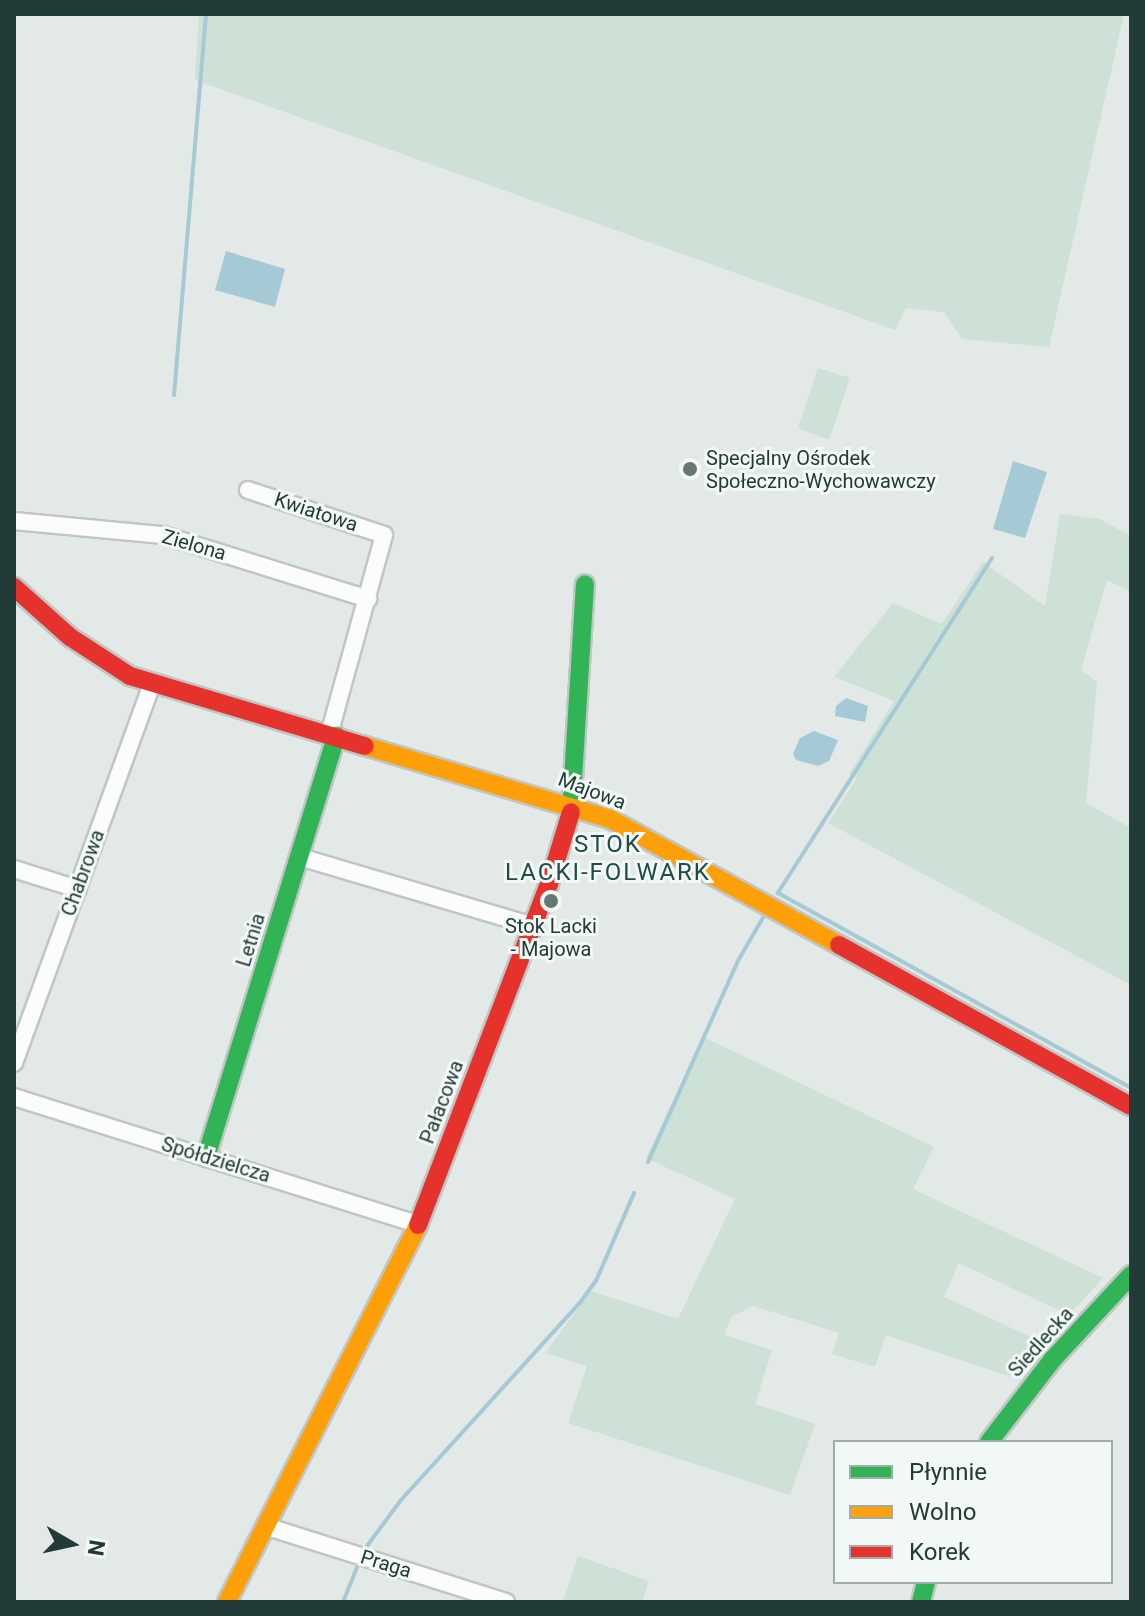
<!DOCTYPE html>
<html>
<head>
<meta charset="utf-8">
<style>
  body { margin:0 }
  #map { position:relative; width:1145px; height:1616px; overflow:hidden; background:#e3e9e7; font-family:Roboto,sans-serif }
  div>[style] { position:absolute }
  .green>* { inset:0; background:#cde1d6 }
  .water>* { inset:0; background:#a6c9d6 }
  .stream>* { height:4px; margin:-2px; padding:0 2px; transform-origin:2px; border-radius:2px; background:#a6c9d6 }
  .roads { filter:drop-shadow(2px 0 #c0c6c4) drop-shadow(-2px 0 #c0c6c4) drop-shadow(0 2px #c0c6c4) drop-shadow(0 -2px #c0c6c4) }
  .street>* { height:16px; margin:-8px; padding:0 8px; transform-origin:8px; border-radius:8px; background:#fbfcfb }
  .fast>* { height:18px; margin:-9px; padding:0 9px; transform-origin:9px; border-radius:9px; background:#30b455 }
  .slow>* { height:18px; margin:-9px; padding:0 9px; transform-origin:9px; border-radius:9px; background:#ff9f0a }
  .jam>* { height:18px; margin:-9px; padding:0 9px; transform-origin:9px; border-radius:9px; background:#e5322d }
  .dots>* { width:22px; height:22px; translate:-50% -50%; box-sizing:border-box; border:4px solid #f2f8f6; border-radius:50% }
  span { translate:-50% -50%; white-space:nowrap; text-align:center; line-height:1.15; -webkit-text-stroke:6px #f2f8f6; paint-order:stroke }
  .poi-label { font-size:20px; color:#233b38 }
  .left { translate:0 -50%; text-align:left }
  .street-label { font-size:20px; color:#233b38 }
  .quarter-label { font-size:24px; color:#204c47; letter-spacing:2px }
  .frame { position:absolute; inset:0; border:16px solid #233b38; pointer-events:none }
  .legend { position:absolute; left:833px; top:1440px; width:280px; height:144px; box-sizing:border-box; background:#f2f8f6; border:2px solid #9facaa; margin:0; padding:10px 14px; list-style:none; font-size:24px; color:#233b38 }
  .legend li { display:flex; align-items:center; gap:16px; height:40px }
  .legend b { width:40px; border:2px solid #9facaa }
  .north { position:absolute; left:32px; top:1504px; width:80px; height:80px; -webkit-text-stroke:6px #f2f8f6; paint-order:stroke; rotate:99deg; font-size:22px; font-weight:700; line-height:32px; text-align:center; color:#233b38 }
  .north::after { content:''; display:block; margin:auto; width:28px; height:36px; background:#233b38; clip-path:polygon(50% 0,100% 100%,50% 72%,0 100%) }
</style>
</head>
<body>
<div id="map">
  <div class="green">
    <i style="clip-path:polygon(199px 14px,1124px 14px,1049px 347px,962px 339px,944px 312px,906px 308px,895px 330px,195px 80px)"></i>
    <i style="clip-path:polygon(818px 368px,850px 378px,829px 440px,798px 428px)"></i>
    <i style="clip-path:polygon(1060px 514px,1099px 519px,1131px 536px,1131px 592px,1107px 580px,1081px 670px,1097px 682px,1086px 803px,1131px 828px,1131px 985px,828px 823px,857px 778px,849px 774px,894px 701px,834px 677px,893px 603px,942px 624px,983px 562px,1045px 606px)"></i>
    <i style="clip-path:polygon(703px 1037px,934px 1147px,913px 1189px,1103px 1278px,1069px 1315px,959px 1263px,944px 1297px,1044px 1343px,1012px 1377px,886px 1335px,875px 1367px,832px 1354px,839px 1333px,753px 1306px,731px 1317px,725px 1335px,772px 1350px,755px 1404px,815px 1424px,790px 1495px,568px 1423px,587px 1366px,545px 1353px,591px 1291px,678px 1319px,735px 1199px,646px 1158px)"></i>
    <i style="clip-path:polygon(578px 1556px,649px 1581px,642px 1602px,563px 1602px)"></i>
  </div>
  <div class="water">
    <i style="clip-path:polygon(226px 251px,285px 269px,275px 307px,215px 290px)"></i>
    <i style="clip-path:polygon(1013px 461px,1047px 472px,1025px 538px,993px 529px)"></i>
    <i style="clip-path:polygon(846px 698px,868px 706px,865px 722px,835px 716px,836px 706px)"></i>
    <i style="clip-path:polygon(814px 731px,838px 740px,829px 761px,818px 766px,796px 760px,793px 754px,800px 738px)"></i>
  </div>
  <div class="stream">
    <i style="left:174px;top:395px;width:382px;rotate:-85.2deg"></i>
    <i style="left:992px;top:558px;width:398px;rotate:122.6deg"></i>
    <i style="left:778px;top:893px;width:403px;rotate:28.9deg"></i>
    <i style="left:648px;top:1162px;width:222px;rotate:-65.9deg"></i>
    <i style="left:739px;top:959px;width:50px;rotate:-59.8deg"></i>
    <i style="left:367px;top:1546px;width:57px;rotate:-53.5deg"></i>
    <i style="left:401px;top:1500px;width:265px;rotate:-47.8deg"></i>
    <i style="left:579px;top:1304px;width:29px;rotate:-54deg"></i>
    <i style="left:596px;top:1281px;width:96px;rotate:-66.6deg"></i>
    <i style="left:343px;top:1602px;width:38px;rotate:-68deg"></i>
  </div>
  <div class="roads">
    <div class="street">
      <i style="left:248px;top:490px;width:143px;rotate:18.3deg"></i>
      <i style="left:384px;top:535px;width:207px;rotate:105.4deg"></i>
      <i style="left:14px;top:521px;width:150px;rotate:5.4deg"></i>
      <i style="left:163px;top:535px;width:215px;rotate:17.3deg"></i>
      <i style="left:300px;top:857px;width:243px;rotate:16.5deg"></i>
      <i style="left:14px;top:869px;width:67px;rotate:17.4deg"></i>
      <i style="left:14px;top:1063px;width:403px;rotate:-70deg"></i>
      <i style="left:14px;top:1097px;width:423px;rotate:17.5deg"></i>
      <i style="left:265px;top:1526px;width:253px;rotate:17.5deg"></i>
    </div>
    <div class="fast">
      <i style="left:571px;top:812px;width:228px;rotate:-86.5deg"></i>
      <i style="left:206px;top:1157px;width:441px;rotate:-72.8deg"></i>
      <i style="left:989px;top:1442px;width:105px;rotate:-52.4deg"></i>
      <i style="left:1053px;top:1359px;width:115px;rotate:-47.1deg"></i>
      <i style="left:921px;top:1602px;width:21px;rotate:-76deg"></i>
    </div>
    <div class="slow">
      <i style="left:365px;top:746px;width:256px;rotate:16.6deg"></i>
      <i style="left:610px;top:819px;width:261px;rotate:28.8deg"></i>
      <i style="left:227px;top:1602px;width:423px;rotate:-63.1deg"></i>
    </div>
    <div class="jam">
      <i style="left:14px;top:587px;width:75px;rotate:41.8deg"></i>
      <i style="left:70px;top:637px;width:72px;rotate:33deg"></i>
      <i style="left:130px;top:676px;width:245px;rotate:16.6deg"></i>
      <i style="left:839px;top:945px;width:333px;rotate:28.9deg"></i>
      <i style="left:418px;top:1225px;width:365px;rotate:-69deg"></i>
      <i style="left:549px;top:884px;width:75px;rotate:-73deg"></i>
    </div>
  </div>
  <div class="dots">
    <i style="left:690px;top:469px;background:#667875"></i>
    <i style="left:551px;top:901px;background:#667875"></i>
  </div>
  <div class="poi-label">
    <span class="left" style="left:706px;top:470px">Specjalny Ośrodek<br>Społeczno-Wychowawczy</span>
    <span style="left:551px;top:938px">Stok Lacki<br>- Majowa</span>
  </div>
  <div class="street-label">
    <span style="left:316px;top:512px;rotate:18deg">Kwiatowa</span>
    <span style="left:194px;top:545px;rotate:16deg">Zielona</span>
    <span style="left:592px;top:791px;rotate:21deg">Majowa</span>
    <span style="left:83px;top:873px;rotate:-70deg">Chabrowa</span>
    <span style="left:251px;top:940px;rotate:-73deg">Letnia</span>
    <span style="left:442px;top:1102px;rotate:-69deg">Pałacowa</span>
    <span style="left:216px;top:1160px;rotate:17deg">Spółdzielcza</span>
    <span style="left:1041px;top:1342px;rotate:-48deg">Siedlecka</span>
    <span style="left:386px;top:1564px;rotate:17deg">Praga</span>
  </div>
  <div class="quarter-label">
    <span style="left:608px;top:859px">STOK<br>LACKI-FOLWARK</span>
  </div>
  <div class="frame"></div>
  <ul class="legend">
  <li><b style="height:10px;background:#30b455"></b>Płynnie</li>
  <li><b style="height:10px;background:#ff9f0a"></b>Wolno</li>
  <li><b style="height:10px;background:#e5322d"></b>Korek</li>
  </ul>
  <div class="north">N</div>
</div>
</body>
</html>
